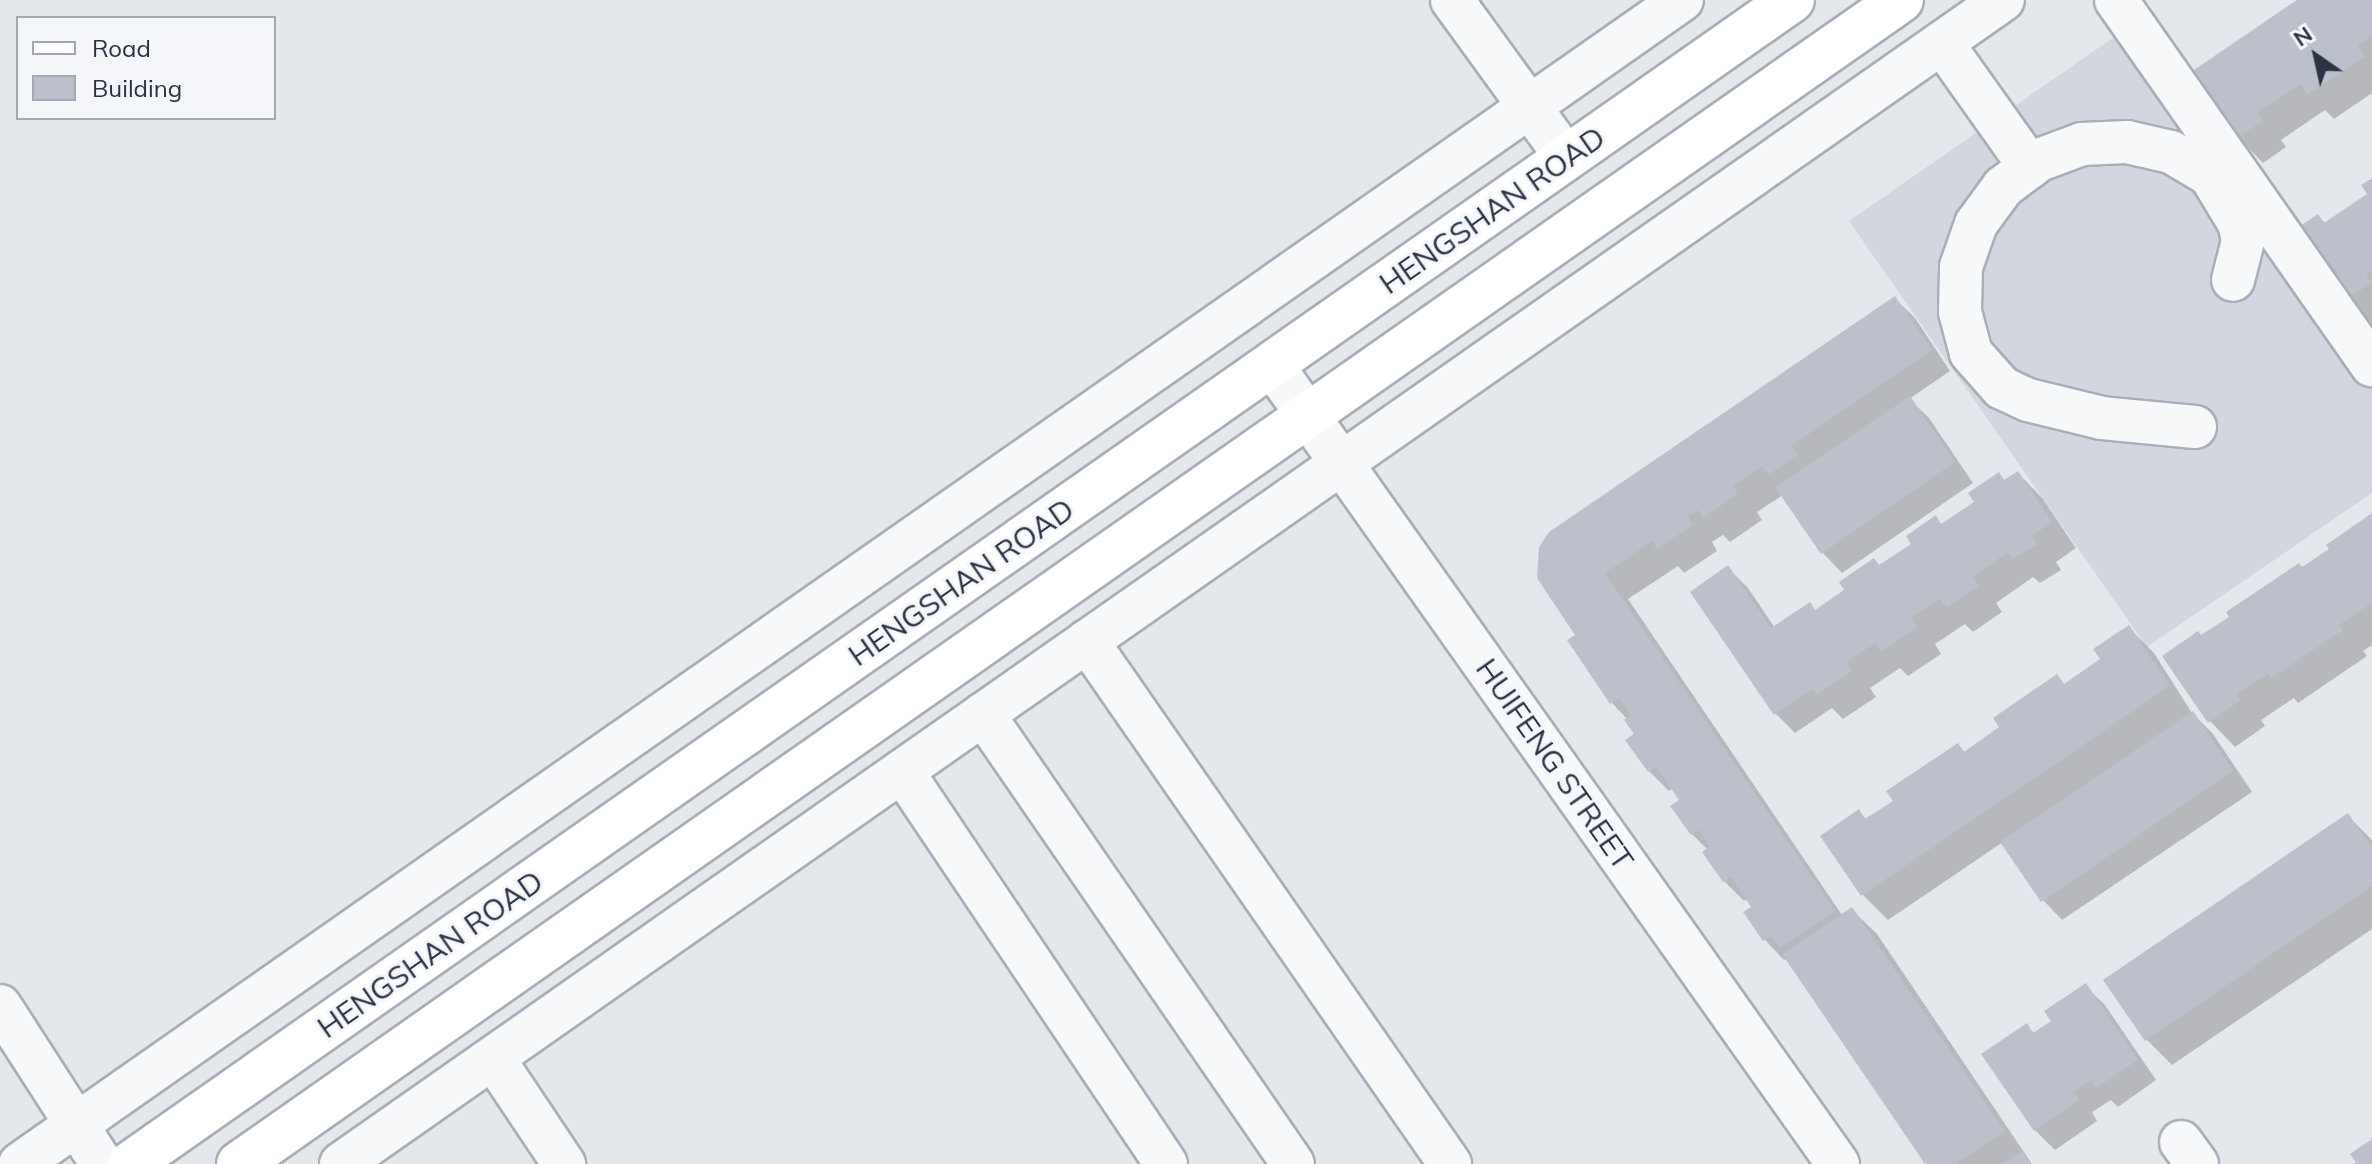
<!DOCTYPE html>
<html>
<head>
<meta charset="utf-8">
<style>
  body { margin:0 }
  #map { position:relative; width:2372px; height:1164px; overflow:hidden; background:#e4e7ec; font-family:Mulish,sans-serif }
  div>[style] { position:absolute }
  .built>* { inset:0; background:#d2d6de }
  .shadow>* { inset:0; background:#0003 }
  .building>* { inset:0; background:#bbc0ca }
  .roads { filter:drop-shadow(2px 0 #a9aeb7) drop-shadow(-2px 0 #a9aeb7) drop-shadow(0 2px #a9aeb7) drop-shadow(0 -2px #a9aeb7) }
  .minor>* { height:42px; margin:-21px; padding:0 21px; transform-origin:21px; border-radius:21px; background:#f7f8fa }
  .major>* { height:44px; margin:-22px; padding:0 22px; transform-origin:22px; border-radius:22px; background:#fff }
  span { translate:-50% -50%; white-space:nowrap; text-align:center; line-height:1.15; -webkit-text-stroke:6px #f4f6f9; paint-order:stroke }
  .street-label { font-size:30px; color:#2b3445 }
  .legend { position:absolute; left:16px; top:16px; width:260px; height:104px; box-sizing:border-box; background:#f4f6f9; border:2px solid #a4a8b1; margin:0; padding:10px 14px; list-style:none; font-size:24px; color:#2b3445 }
  .legend li { display:flex; align-items:center; gap:16px; height:40px }
  .legend b { width:40px; border:2px solid #a4a8b1 }
  .north { position:absolute; left:2276px; top:16px; width:80px; height:80px; -webkit-text-stroke:6px #f4f6f9; paint-order:stroke; rotate:326deg; font-size:22px; font-weight:700; line-height:32px; text-align:center; color:#2b3445 }
  .north::after { content:''; display:block; margin:auto; width:28px; height:36px; background:#2b3445; clip-path:polygon(50% 0,100% 100%,50% 72%,0 100%) }
</style>
</head>
<body>
<div id="map">
  <div class="built">
    <i style="clip-path:polygon(2123px 31px,2372px 386px,2372px 493px,2147px 647px,1849px 221px)"></i>
  </div>
  <div class="shadow">
    <i style="clip-path:polygon(2300px 0,2372px 0,2372px 93px,2334px 119px,2325px 110px,2281px 140px,2286px 147px,2263px 163px,2238px 137px)"></i>
    <i style="clip-path:polygon(2372px 180px,2372px 324px,2371px 325px,2346px 299px,2318px 216px,2326px 224px,2370px 194px)"></i>
    <i style="clip-path:polygon(1895px 299px,1915px 318px,1950px 371px,1909px 399px,1929px 418px,1973px 483px,1842px 573px,1823px 553px,1783px 495px,1757px 512px,1762px 520px,1730px 542px,1723px 535px,1712px 542px,1717px 551px,1684px 573px,1678px 566px,1628px 599px,1842px 915px,1851px 909px,1877px 934px,2032px 1164px,1928px 1164px,1787px 958px,1784px 960px,1765px 940px,1748px 898px,1744px 901px,1724px 881px,1708px 850px,1692px 834px,1682px 800px,1673px 788px,1669px 791px,1649px 771px,1628px 720px,1612px 703px,1570px 641px,1578px 635px,1539px 578px)"></i>
    <i style="clip-path:polygon(2018px 473px,2043px 499px,2076px 548px,2056px 562px,2061px 570px,2040px 583px,2033px 577px,1996px 603px,2002px 612px,1973px 632px,1965px 624px,1935px 644px,1941px 654px,1908px 676px,1900px 668px,1870px 688px,1876px 697px,1843px 719px,1832px 708px,1795px 733px,1775px 713px,1728px 568px,1748px 588px,1775px 628px,1816px 611px,1914px 544px,1935px 518px,1942px 525px)"></i>
    <i style="clip-path:polygon(2372px 516px,2372px 645px,2363px 651px,2367px 656px,2298px 703px,2294px 698px,2261px 720px,2265px 726px,2235px 747px,2210px 721px,2202px 637px,2331px 549px)"></i>
    <i style="clip-path:polygon(2129px 628px,2154px 653px,2192px 713px,2213px 734px,2252px 792px,2062px 920px,2043px 900px,2003px 842px,1888px 920px,1863px 895px,1823px 837px,1858px 812px,1867px 820px,1895px 801px,1958px 745px,1965px 753px,2002px 727px,2057px 677px,2065px 685px,2103px 660px)"></i>
    <i style="clip-path:polygon(2348px 816px,2372px 840px,2372px 929px,2172px 1065px,2147px 1040px,2106px 980px)"></i>
    <i style="clip-path:polygon(2085px 986px,2105px 1005px,2156px 1080px,2118px 1107px,2111px 1100px,2092px 1112px,2097px 1121px,2055px 1150px,2035px 1130px,1984px 1055px,2027px 1026px,2035px 1034px,2053px 1022px)"></i>
  </div>
  <div class="building">
    <i style="clip-path:polygon(2297px 0,2372px 0,2372px 36px,2358px 46px,2365px 56px,2307px 95px,2301px 84px,2257px 113px,2263px 121px,2236px 139px,2191px 72px)"></i>
    <i style="clip-path:polygon(2372px 178px,2372px 271px,2366px 276px,2371px 283px,2344px 301px,2296px 229px,2318px 214px,2324px 223px,2367px 194px,2361px 185px)"></i>
    <i style="clip-path:polygon(1895px 296px,1932px 350px,1791px 446px,1798px 455px,1768px 475px,1762px 466px,1733px 486px,1738px 494px,1703px 518px,1698px 510px,1688px 516px,1693px 525px,1657px 549px,1652px 541px,1605px 573px,1835px 911px,1780px 948px,1771px 936px,1763px 941px,1743px 912px,1751px 907px,1731px 877px,1723px 882px,1702px 852px,1710px 846px,1699px 830px,1691px 835px,1670px 806px,1679px 800px,1656px 767px,1648px 772px,1625px 740px,1634px 734px,1624px 720px,1631px 715px,1619px 698px,1610px 704px,1567px 640px,1575px 635px,1537px 578px,1539px 547px,1549px 532px)"></i>
    <i style="clip-path:polygon(1910px 396px,1955px 462px,1821px 554px,1775px 487px)"></i>
    <i style="clip-path:polygon(2018px 471px,2052px 522px,2032px 536px,2037px 544px,2013px 559px,2008px 552px,1973px 577px,1979px 586px,1946px 608px,1940px 599px,1911px 618px,1917px 627px,1881px 652px,1875px 643px,1847px 662px,1852px 671px,1817px 695px,1812px 689px,1774px 715px,1690px 592px,1728px 565px,1771px 628px,1810px 602px,1815px 610px,1844px 590px,1839px 582px,1874px 558px,1879px 565px,1911px 544px,1906px 536px,1936px 515px,1941px 524px,1974px 502px,1968px 493px,1999px 472px,2004px 480px)"></i>
    <i style="clip-path:polygon(2372px 513px,2372px 603px,2339px 625px,2343px 630px,2271px 678px,2268px 674px,2237px 694px,2241px 700px,2208px 723px,2162px 656px,2198px 631px,2201px 635px,2229px 617px,2226px 612px,2299px 563px,2302px 567px,2329px 549px,2326px 545px)"></i>
    <i style="clip-path:polygon(2129px 625px,2170px 686px,1861px 896px,1820px 836px,1859px 809px,1865px 819px,1893px 801px,1886px 791px,1958px 743px,1964px 752px,1999px 727px,1993px 718px,2057px 674px,2064px 684px,2100px 659px,2093px 649px)"></i>
    <i style="clip-path:polygon(2193px 711px,2233px 771px,2041px 902px,2000px 842px)"></i>
    <i style="clip-path:polygon(2348px 813px,2372px 849px,2372px 886px,2145px 1041px,2103px 980px)"></i>
    <i style="clip-path:polygon(1852px 907px,2005px 1131px,1956px 1164px,1925px 1164px,1782px 954px)"></i>
    <i style="clip-path:polygon(2086px 983px,2138px 1060px,2096px 1088px,2091px 1080px,2074px 1092px,2079px 1100px,2034px 1131px,1981px 1054px,2027px 1023px,2033px 1033px,2051px 1021px,2044px 1011px)"></i>
    <i style="clip-path:polygon(2372px 1139px,2372px 1164px,2353px 1164px,2356px 1162px,2350px 1154px)"></i>
    <i style="clip-path:polygon(2022px 1151px,2031px 1164px,2002px 1164px)"></i>
  </div>
  <div class="roads">
    <div class="minor">
      <i style="left:1452px;top:0;width:195px;rotate:54deg"></i>
      <i style="left:2116px;top:0;width:446px;rotate:55deg"></i>
      <i style="left:1942px;top:43px;width:152px;rotate:54.6deg"></i>
      <i style="left:1272px;top:365px;width:979px;rotate:54.69deg"></i>
      <i style="left:2195px;top:427px;width:93px;rotate:-174.5deg"></i>
      <i style="left:2102px;top:418px;width:76px;rotate:-166.3deg"></i>
      <i style="left:2028px;top:400px;width:29px;rotate:-155deg"></i>
      <i style="left:2002px;top:388px;width:47px;rotate:-131.5deg"></i>
      <i style="left:1971px;top:353px;width:42px;rotate:-105deg"></i>
      <i style="left:1960px;top:312px;width:45px;rotate:-88.7deg"></i>
      <i style="left:1961px;top:267px;width:46px;rotate:-70.8deg"></i>
      <i style="left:1976px;top:224px;width:46px;rotate:-53.9deg"></i>
      <i style="left:2003px;top:187px;width:45px;rotate:-36.9deg"></i>
      <i style="left:2039px;top:160px;width:46px;rotate:-20.4deg"></i>
      <i style="left:2082px;top:144px;width:45px;rotate:-2.5deg"></i>
      <i style="left:2127px;top:142px;width:45px;rotate:12.8deg"></i>
      <i style="left:2171px;top:152px;width:45px;rotate:30.5deg"></i>
      <i style="left:2210px;top:175px;width:56px;rotate:58.9deg"></i>
      <i style="left:2239px;top:223px;width:18px;rotate:77deg"></i>
      <i style="left:2243px;top:241px;width:40px;rotate:104.4deg"></i>
      <i style="left:1087px;top:641px;width:637px;rotate:55.24deg"></i>
      <i style="left:983px;top:714px;width:546px;rotate:55.44deg"></i>
      <i style="left:902px;top:771px;width:473px;rotate:56.1deg"></i>
      <i style="left:0;top:1006px;width:188px;rotate:57.2deg"></i>
      <i style="left:493px;top:1058px;width:128px;rotate:56.2deg"></i>
      <i style="left:2181px;top:1142px;width:27px;rotate:54deg"></i>
      <i style="left:20px;top:1164px;width:2029px;rotate:-35.01deg"></i>
      <i style="left:341px;top:1164px;width:2029px;rotate:-35.01deg"></i>
    </div>
    <div class="major">
      <i style="left:130px;top:1164px;width:2029px;rotate:-35.01deg"></i>
      <i style="left:239px;top:1164px;width:2029px;rotate:-35.01deg"></i>
    </div>
  </div>
  <div class="street-label">
    <span style="left:1492px;top:210px;rotate:-35deg">HENGSHAN ROAD</span>
    <span style="left:961px;top:582px;rotate:-35deg">HENGSHAN ROAD</span>
    <span style="left:1555px;top:764px;rotate:55deg">HUIFENG STREET</span>
    <span style="left:430px;top:954px;rotate:-35deg">HENGSHAN ROAD</span>
  </div>
  <ul class="legend">
  <li><b style="height:10px;background:#fff"></b>Road</li>
  <li><b style="height:22px;background:#bbc0ca"></b>Building</li>
  </ul>
  <div class="north">N</div>
</div>
</body>
</html>
